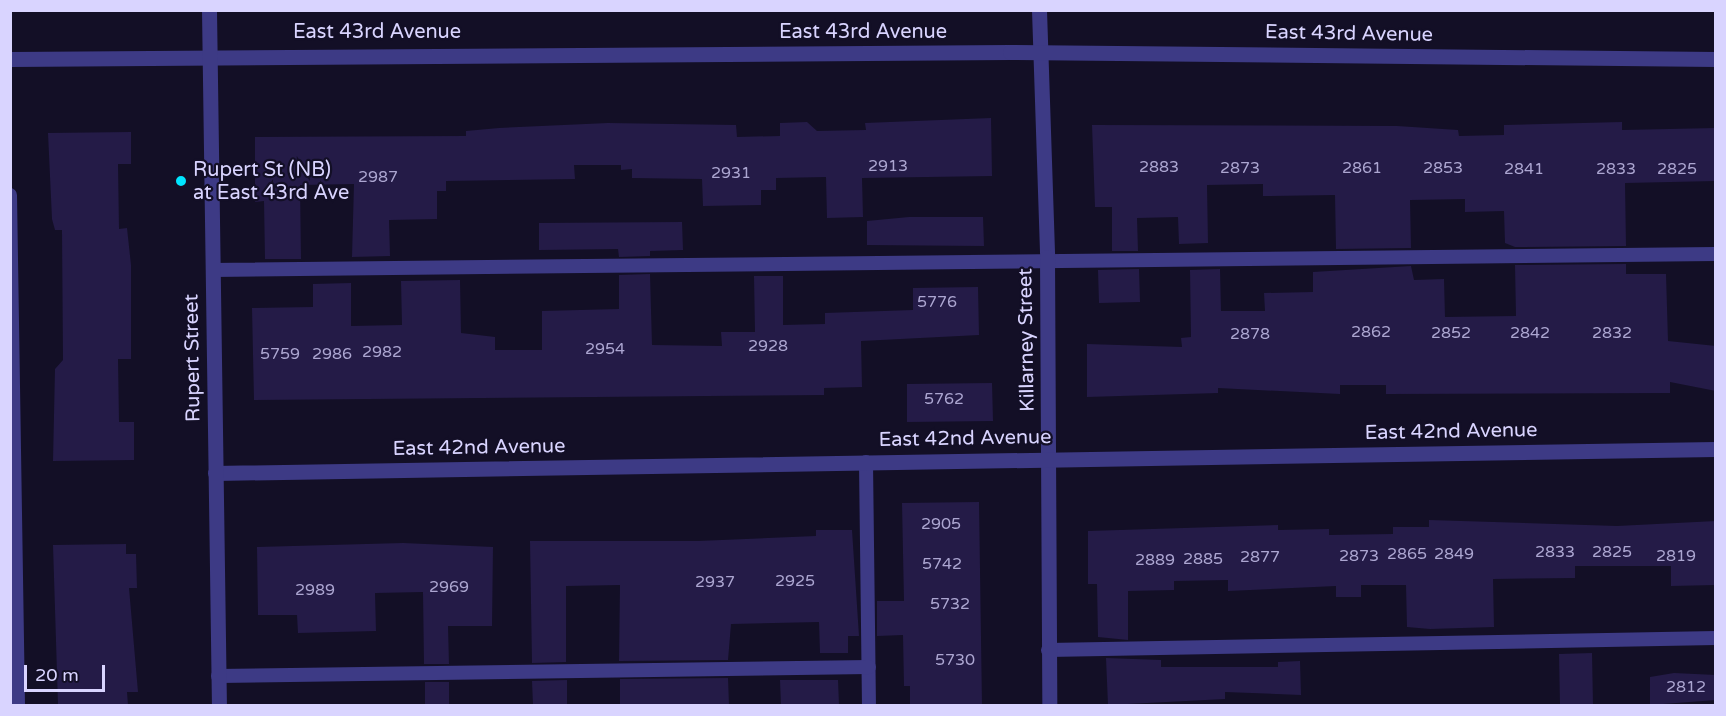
<!DOCTYPE html>
<html>
<head>
<meta charset="utf-8">
<style>
  body { margin:0 }
  #map { position:relative; width:1726px; height:716px; overflow:hidden; background:#130f26; font-family:"Varela Round",sans-serif }
  div>[style] { position:absolute }
  .building>* { inset:0; background:#241b47 }
  .service>* { height:14px; margin:-7px; padding:0 7px; transform-origin:7px; border-radius:7px; background:#3d3a85 }
  .minor>* { height:15px; margin:-7.5px; padding:0 7.5px; transform-origin:7.5px; border-radius:7.5px; background:#3d3a85 }
  .tertiary>* { height:15px; margin:-7.5px; padding:0 7.5px; transform-origin:7.5px; border-radius:7.5px; background:#3d3a85 }
  .dots>* { width:16px; height:16px; translate:-50% -50%; box-sizing:border-box; border:3px solid #130f26; border-radius:50% }
  span { translate:-50% -50%; white-space:nowrap; text-align:center; line-height:1.15; -webkit-text-stroke:4.5px #130f26; paint-order:stroke }
  .number-label { font-size:16px; color:#aca6d1 }
  .number-label span { -webkit-text-stroke-width:0 }
  .street-label { font-size:20px; color:#d9d4ff }
  .poi-label { font-size:20px; color:#d9d4ff }
  .left { translate:0 -50%; text-align:left }
  .frame { position:absolute; inset:0; border:12px solid #d9d4ff; pointer-events:none }
  .scale { position:absolute; left:24px; top:665px; width:81px; height:27px; box-sizing:border-box; border:3px solid #d9d4ff; border-top:0; padding-left:8px; font-size:18px; line-height:21px; white-space:nowrap; color:#d9d4ff; -webkit-text-stroke:4px #130f26; paint-order:stroke }
</style>
</head>
<body>
<div id="map">
  <div class="building">
    <i style="clip-path:polygon(991px 118px,992px 176px,862px 178px,863px 217px,827px 218px,826px 177px,776px 178px,776px 190px,761px 190px,761px 205px,703px 206px,702px 179px,632px 178px,632px 169px,621px 170px,621px 165px,574px 165px,575px 179px,446px 181px,446px 191px,437px 191px,437px 219px,389px 220px,390px 256px,352px 257px,354px 184px,300px 185px,301px 259px,265px 259px,264px 201px,255px 202px,255px 137px,466px 136px,466px 131px,499px 128px,608px 123px,736px 125px,737px 137px,780px 136px,780px 123px,807px 122px,817px 131px,866px 130px,865px 123px)"></i>
    <i style="clip-path:polygon(1622px 122px,1622px 130px,1716px 128px,1716px 181px,1625px 183px,1626px 246px,1515px 247px,1505px 243px,1504px 211px,1465px 212px,1465px 199px,1410px 200px,1411px 248px,1336px 249px,1335px 195px,1263px 196px,1263px 184px,1207px 185px,1208px 243px,1179px 244px,1178px 217px,1137px 218px,1138px 251px,1112px 251px,1112px 207px,1095px 207px,1092px 125px,1397px 126px,1458px 130px,1459px 136px,1504px 135px,1504px 125px)"></i>
    <i style="clip-path:polygon(131px 132px,131px 164px,118px 164px,119px 229px,127px 228px,131px 265px,131px 359px,118px 359px,119px 422px,134px 422px,134px 460px,53px 461px,55px 369px,63px 360px,62px 230px,55px 230px,52px 219px,48px 133px)"></i>
    <i style="clip-path:polygon(909px 217px,983px 217px,984px 246px,867px 245px,867px 221px)"></i>
    <i style="clip-path:polygon(682px 222px,683px 250px,650px 251px,650px 256px,619px 257px,618px 249px,539px 250px,539px 223px)"></i>
    <i style="clip-path:polygon(1626px 264px,1626px 274px,1666px 274px,1668px 341px,1716px 346px,1716px 391px,1670px 382px,1670px 393px,1386px 394px,1386px 385px,1340px 385px,1340px 394px,1218px 388px,1218px 393px,1087px 397px,1087px 344px,1182px 347px,1181px 338px,1191px 337px,1190px 270px,1220px 269px,1221px 311px,1265px 311px,1264px 293px,1313px 292px,1313px 272px,1411px 266px,1414px 280px,1444px 279px,1445px 317px,1516px 316px,1515px 265px)"></i>
    <i style="clip-path:polygon(1139px 269px,1140px 302px,1099px 303px,1098px 270px)"></i>
    <i style="clip-path:polygon(650px 274px,652px 345px,722px 346px,721px 332px,755px 332px,754px 276px,783px 276px,783px 325px,825px 324px,825px 313px,913px 310px,913px 288px,978px 287px,979px 335px,861px 341px,862px 387px,824px 388px,824px 395px,254px 400px,252px 308px,313px 307px,313px 284px,351px 283px,351px 326px,402px 325px,401px 281px,460px 280px,461px 333px,495px 337px,495px 350px,542px 350px,542px 311px,619px 309px,619px 275px)"></i>
    <i style="clip-path:polygon(992px 383px,993px 421px,907px 422px,907px 384px)"></i>
    <i style="clip-path:polygon(979px 502px,982px 705px,910px 705px,910px 686px,904px 686px,903px 635px,877px 636px,877px 601px,904px 601px,902px 503px)"></i>
    <i style="clip-path:polygon(1429px 520px,1617px 526px,1716px 521px,1716px 585px,1671px 586px,1671px 566px,1575px 566px,1575px 578px,1493px 579px,1494px 627px,1430px 629px,1407px 627px,1406px 585px,1361px 585px,1361px 597px,1336px 597px,1336px 586px,1228px 591px,1228px 580px,1174px 581px,1174px 590px,1128px 591px,1128px 640px,1098px 637px,1097px 584px,1088px 584px,1088px 531px,1278px 525px,1278px 530px,1329px 529px,1329px 535px,1393px 534px,1393px 527px,1429px 527px)"></i>
    <i style="clip-path:polygon(816px 530px,852px 530px,859px 636px,848px 636px,848px 653px,820px 653px,819px 622px,731px 624px,728px 660px,619px 661px,620px 585px,566px 586px,566px 662px,532px 663px,530px 541px,698px 541px,816px 536px)"></i>
    <i style="clip-path:polygon(403px 543px,493px 547px,492px 626px,448px 626px,449px 664px,424px 664px,423px 592px,375px 593px,376px 631px,298px 633px,297px 615px,258px 615px,257px 547px)"></i>
    <i style="clip-path:polygon(126px 544px,126px 554px,136px 554px,137px 588px,129px 588px,138px 692px,127px 692px,128px 705px,58px 705px,53px 545px)"></i>
    <i style="clip-path:polygon(1592px 653px,1593px 705px,1560px 705px,1559px 654px)"></i>
    <i style="clip-path:polygon(1106px 658px,1161px 660px,1161px 667px,1278px 667px,1278px 662px,1300px 661px,1301px 695px,1225px 692px,1225px 699px,1108px 705px)"></i>
    <i style="clip-path:polygon(1674px 673px,1716px 675px,1716px 700px,1650px 705px,1650px 677px)"></i>
    <i style="clip-path:polygon(728px 678px,729px 705px,620px 705px,620px 679px)"></i>
    <i style="clip-path:polygon(567px 680px,567px 705px,533px 705px,532px 681px)"></i>
    <i style="clip-path:polygon(780px 680px,838px 680px,839px 705px,781px 705px)"></i>
    <i style="clip-path:polygon(425px 682px,449px 682px,449px 705px,425px 705px)"></i>
  </div>
  <div class="service">
    <i style="left:10px;top:195px;width:511px;rotate:89.1deg"></i>
    <i style="left:213px;top:270px;width:1503px;rotate:-0.61deg"></i>
    <i style="left:866px;top:462px;width:244px;rotate:89.3deg"></i>
    <i style="left:1048px;top:650px;width:668px;rotate:-1.03deg"></i>
    <i style="left:218px;top:676px;width:651px;rotate:-0.79deg"></i>
  </div>
  <div class="minor">
    <i style="left:1039px;top:10px;width:247px;rotate:88.1deg"></i>
    <i style="left:1047px;top:257px;width:449px;rotate:89.7deg"></i>
    <i style="left:10px;top:59px;width:1000px;rotate:-0.4deg"></i>
    <i style="left:1010px;top:52px;width:706px;rotate:0.57deg"></i>
    <i style="left:215px;top:473px;width:1501px;rotate:-0.92deg"></i>
  </div>
  <div class="tertiary">
    <i style="left:209px;top:10px;width:696px;rotate:89.18deg"></i>
  </div>
  <div class="dots">
    <i style="left:181px;top:181px;background:#00e5ff"></i>
  </div>
  <div class="number-label">
    <span style="left:888px;top:166px">2913</span>
    <span style="left:1159px;top:167px">2883</span>
    <span style="left:1240px;top:168px">2873</span>
    <span style="left:1362px;top:168px">2861</span>
    <span style="left:1443px;top:168px">2853</span>
    <span style="left:1524px;top:169px">2841</span>
    <span style="left:1616px;top:169px">2833</span>
    <span style="left:1677px;top:169px">2825</span>
    <span style="left:731px;top:173px">2931</span>
    <span style="left:378px;top:177px">2987</span>
    <span style="left:937px;top:302px">5776</span>
    <span style="left:1371px;top:332px">2862</span>
    <span style="left:1451px;top:333px">2852</span>
    <span style="left:1530px;top:333px">2842</span>
    <span style="left:1612px;top:333px">2832</span>
    <span style="left:1250px;top:334px">2878</span>
    <span style="left:768px;top:346px">2928</span>
    <span style="left:605px;top:349px">2954</span>
    <span style="left:382px;top:352px">2982</span>
    <span style="left:280px;top:354px">5759</span>
    <span style="left:332px;top:354px">2986</span>
    <span style="left:944px;top:399px">5762</span>
    <span style="left:941px;top:524px">2905</span>
    <span style="left:1555px;top:552px">2833</span>
    <span style="left:1612px;top:552px">2825</span>
    <span style="left:1407px;top:554px">2865</span>
    <span style="left:1454px;top:554px">2849</span>
    <span style="left:1359px;top:556px">2873</span>
    <span style="left:1676px;top:556px">2819</span>
    <span style="left:1260px;top:557px">2877</span>
    <span style="left:1203px;top:559px">2885</span>
    <span style="left:1155px;top:560px">2889</span>
    <span style="left:942px;top:564px">5742</span>
    <span style="left:795px;top:581px">2925</span>
    <span style="left:715px;top:582px">2937</span>
    <span style="left:449px;top:587px">2969</span>
    <span style="left:315px;top:590px">2989</span>
    <span style="left:950px;top:604px">5732</span>
    <span style="left:955px;top:660px">5730</span>
    <span style="left:1686px;top:687px">2812</span>
  </div>
  <div class="street-label">
    <span style="left:377px;top:32px">East 43rd Avenue</span>
    <span style="left:863px;top:32px">East 43rd Avenue</span>
    <span style="left:1349px;top:34px;rotate:1deg">East 43rd Avenue</span>
    <span style="left:1027px;top:340px;rotate:-91deg">Killarney Street</span>
    <span style="left:193px;top:358px;rotate:-91deg">Rupert Street</span>
    <span style="left:1451px;top:432px;rotate:-1deg">East 42nd Avenue</span>
    <span style="left:965px;top:439px;rotate:-1deg">East 42nd Avenue</span>
    <span style="left:479px;top:448px;rotate:-1deg">East 42nd Avenue</span>
  </div>
  <div class="poi-label">
    <span class="left" style="left:193px;top:182px">Rupert St (NB)<br>at East 43rd Ave</span>
  </div>
  <div class="frame"></div>
  <div class="scale">20 m</div>
</div>
</body>
</html>
